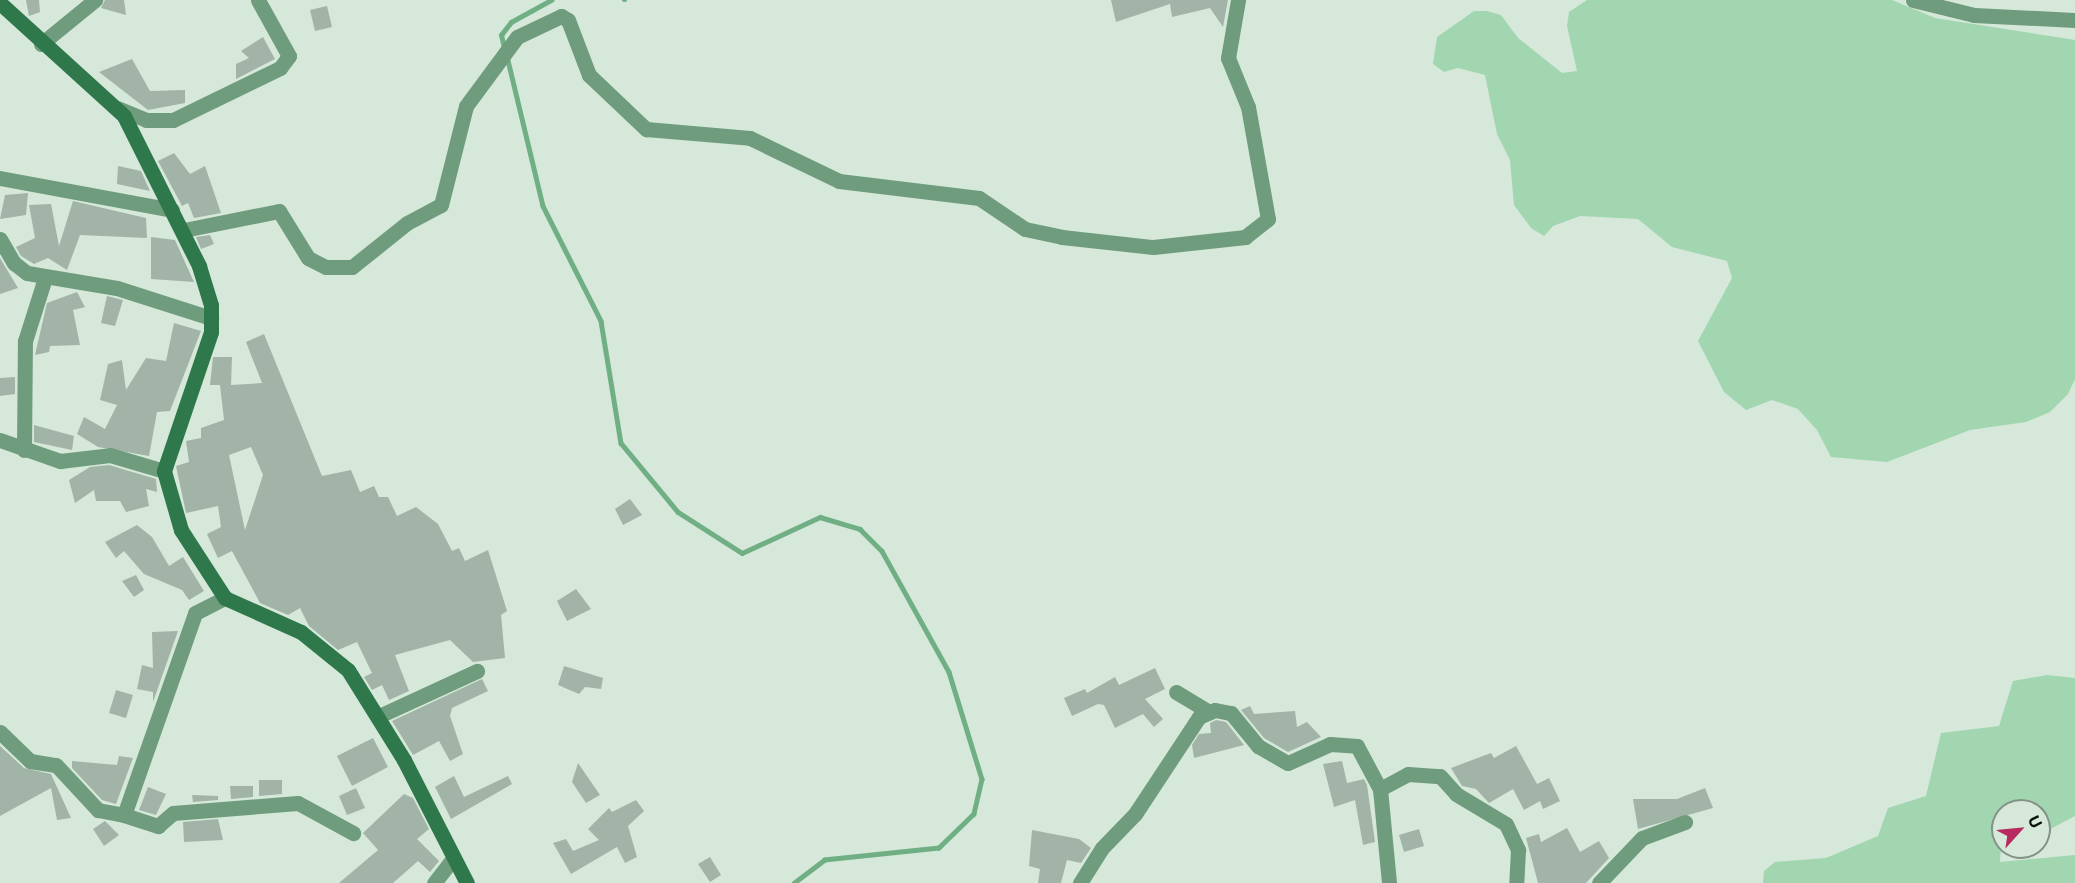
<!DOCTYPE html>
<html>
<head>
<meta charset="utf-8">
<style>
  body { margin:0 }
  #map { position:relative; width:2075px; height:883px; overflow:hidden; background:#d5e8da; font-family:"Noto Sans",sans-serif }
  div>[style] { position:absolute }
  .green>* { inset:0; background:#a1d6b0 }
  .stream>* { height:4.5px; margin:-2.25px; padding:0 2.25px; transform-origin:2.25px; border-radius:2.25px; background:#70af84 }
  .building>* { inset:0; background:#a2b4a7 }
  .street>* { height:15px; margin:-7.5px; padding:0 7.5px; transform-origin:7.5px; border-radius:7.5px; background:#6f9c7c }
  .secondary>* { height:15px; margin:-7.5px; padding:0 7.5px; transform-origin:7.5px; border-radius:7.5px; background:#2f784b }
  span { translate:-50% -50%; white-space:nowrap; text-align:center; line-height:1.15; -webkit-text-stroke:4.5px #d5e8da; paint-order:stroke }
  .north { position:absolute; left:1991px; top:799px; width:60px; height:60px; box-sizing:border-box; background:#d5e8da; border:2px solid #839287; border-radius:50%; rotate:63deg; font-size:16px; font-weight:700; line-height:24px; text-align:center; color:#09100b }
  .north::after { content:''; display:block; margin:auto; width:21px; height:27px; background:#b82b60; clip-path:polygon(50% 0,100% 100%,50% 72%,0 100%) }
</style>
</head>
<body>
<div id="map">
  <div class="green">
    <i style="clip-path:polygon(1587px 0,1892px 0,1935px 18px,2075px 40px,2075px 379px,2068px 394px,2050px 412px,2026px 422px,1970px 430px,1887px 462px,1831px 457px,1817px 430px,1798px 409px,1772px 400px,1746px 410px,1724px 392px,1698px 341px,1732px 278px,1727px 261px,1672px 247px,1638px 219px,1580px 216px,1553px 226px,1544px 236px,1531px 228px,1514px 205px,1510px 160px,1497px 134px,1485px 75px,1458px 68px,1444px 72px,1433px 64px,1437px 37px,1474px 11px,1487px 11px,1501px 15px,1518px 38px,1562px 73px,1577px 71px,1567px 26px,1569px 12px)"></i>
    <i style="clip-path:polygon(2047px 675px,2075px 678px,2075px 816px,2039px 835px,2039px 811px,2003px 811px,2000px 862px,2075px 855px,2075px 883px,1763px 883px,1764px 871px,1775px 862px,1826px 858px,1878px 836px,1888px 808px,1926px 796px,1941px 733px,1999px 726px,2013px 681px)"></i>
  </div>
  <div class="stream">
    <i style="left:624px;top:0;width:1px"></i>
    <i style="left:504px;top:48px;width:13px;rotate:-103deg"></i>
    <i style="left:501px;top:35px;width:16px;rotate:-52deg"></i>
    <i style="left:511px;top:22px;width:46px;rotate:-28.8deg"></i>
    <i style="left:507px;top:56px;width:154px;rotate:76.5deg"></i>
    <i style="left:543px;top:206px;width:129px;rotate:63.2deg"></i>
    <i style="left:601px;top:321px;width:124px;rotate:80.7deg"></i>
    <i style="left:621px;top:443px;width:89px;rotate:50.4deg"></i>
    <i style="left:678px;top:512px;width:76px;rotate:32.6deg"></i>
    <i style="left:742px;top:553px;width:86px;rotate:-24.8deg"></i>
    <i style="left:820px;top:517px;width:42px;rotate:16.7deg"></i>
    <i style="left:860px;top:529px;width:31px;rotate:45deg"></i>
    <i style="left:882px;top:551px;width:138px;rotate:61deg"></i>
    <i style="left:949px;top:672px;width:112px;rotate:72.9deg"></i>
    <i style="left:982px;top:779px;width:36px;rotate:103deg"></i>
    <i style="left:974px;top:814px;width:49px;rotate:135.8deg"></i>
    <i style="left:939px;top:848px;width:115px;rotate:174deg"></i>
    <i style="left:825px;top:860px;width:38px;rotate:143deg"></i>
  </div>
  <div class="building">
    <i style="clip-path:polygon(26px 0,39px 0,40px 12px,29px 16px)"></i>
    <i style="clip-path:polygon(105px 0,124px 0,126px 15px,101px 8px)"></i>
    <i style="clip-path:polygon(1111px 0,1228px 0,1223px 27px,1210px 8px,1172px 17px,1170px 4px,1116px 22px)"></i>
    <i style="clip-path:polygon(327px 6px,332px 27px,315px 31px,310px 10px)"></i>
    <i style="clip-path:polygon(263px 37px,275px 59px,236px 79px,236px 64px,249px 58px,241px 51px)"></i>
    <i style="clip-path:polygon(132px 59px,150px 91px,185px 90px,185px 103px,148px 110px,99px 72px)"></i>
    <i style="clip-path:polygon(174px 153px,190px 174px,205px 166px,221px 213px,194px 218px,188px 203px,182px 206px,158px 161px)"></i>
    <i style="clip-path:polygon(118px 166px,141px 171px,150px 191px,117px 184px)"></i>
    <i style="clip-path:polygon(28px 193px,26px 215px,0 219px,5px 195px)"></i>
    <i style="clip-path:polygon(73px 201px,146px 218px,147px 238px,80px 235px,67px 270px,48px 258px,34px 264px,21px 256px,16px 247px,35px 238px,29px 205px,51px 204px,59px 246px)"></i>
    <i style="clip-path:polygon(210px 235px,214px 244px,201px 249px,196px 237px)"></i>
    <i style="clip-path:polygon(151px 237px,175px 240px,194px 282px,151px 279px)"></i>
    <i style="clip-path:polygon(0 258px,18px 288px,0 294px)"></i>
    <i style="clip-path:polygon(77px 292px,85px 307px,73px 310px,80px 345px,50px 346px,49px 352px,35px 355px,47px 303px)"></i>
    <i style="clip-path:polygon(107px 296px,123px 300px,115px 326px,101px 323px)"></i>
    <i style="clip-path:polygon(174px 323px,201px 331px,170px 411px,157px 412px,149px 456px,98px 447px,77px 434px,84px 417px,105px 429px,117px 405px,100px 400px,108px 364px,122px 360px,126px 390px,146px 358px,166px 361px)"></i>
    <i style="clip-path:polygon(evenodd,264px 334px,322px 476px,351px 470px,360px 492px,374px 486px,379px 497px,388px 497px,397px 516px,416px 507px,438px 524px,452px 551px,459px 548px,465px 561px,488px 550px,507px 611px,501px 615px,505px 658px,473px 662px,450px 640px,395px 655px,409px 691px,389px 700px,382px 685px,372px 690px,364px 677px,372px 673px,357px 642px,338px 650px,309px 626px,300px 608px,288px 615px,260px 603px,232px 551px,218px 558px,207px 534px,221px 527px,218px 506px,186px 513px,176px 466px,189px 462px,186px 441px,201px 438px,201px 428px,224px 420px,220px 385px,210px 385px,213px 357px,232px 357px,231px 385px,262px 383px,246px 342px,264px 334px,251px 447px,263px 475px,245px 530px,229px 455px,251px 447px)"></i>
    <i style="clip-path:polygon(15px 377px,15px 394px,0 396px,0 378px)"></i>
    <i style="clip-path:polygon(34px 425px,74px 436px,72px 450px,34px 442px)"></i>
    <i style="clip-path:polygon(109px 465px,156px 479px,157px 492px,146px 489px,149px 506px,126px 512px,120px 501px,96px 501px,94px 490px,75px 503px,69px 480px,90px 467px)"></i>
    <i style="clip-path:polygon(630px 499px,642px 515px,623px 525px,615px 509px)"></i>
    <i style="clip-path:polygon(137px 525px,152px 537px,169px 566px,183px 557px,204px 591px,189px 600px,182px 590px,144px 574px,124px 551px,116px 558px,105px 542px)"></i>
    <i style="clip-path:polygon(136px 575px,144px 590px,134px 597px,122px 581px)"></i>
    <i style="clip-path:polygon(576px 589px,591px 609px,567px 621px,557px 601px)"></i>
    <i style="clip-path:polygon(178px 631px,153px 702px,153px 692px,137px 689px,142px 665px,153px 668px,152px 632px)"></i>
    <i style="clip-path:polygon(564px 666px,603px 678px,601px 689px,585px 687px,579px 694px,558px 685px)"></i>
    <i style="clip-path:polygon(1155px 668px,1165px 689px,1145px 699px,1163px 719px,1154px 727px,1143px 714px,1115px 728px,1104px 705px,1098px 704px,1072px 716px,1064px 698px,1085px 689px,1087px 693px,1115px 677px,1119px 685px)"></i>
    <i style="clip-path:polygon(482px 679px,488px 691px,452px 708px,450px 716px,463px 754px,450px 761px,439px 741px,413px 755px,392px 721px)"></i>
    <i style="clip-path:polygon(116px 690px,133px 695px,126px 718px,109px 713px)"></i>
    <i style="clip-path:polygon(1250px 706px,1254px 714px,1295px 711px,1297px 727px,1307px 722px,1321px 737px,1288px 752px,1264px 738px,1241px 710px)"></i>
    <i style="clip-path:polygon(1216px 720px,1226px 722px,1244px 745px,1194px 758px,1192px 745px,1199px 734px,1211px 733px,1210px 723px)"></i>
    <i style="clip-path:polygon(373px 738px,388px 767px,352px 786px,337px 756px)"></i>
    <i style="clip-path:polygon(0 746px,24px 768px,51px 774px,71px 818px,57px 820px,51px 788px,0 816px)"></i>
    <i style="clip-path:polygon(1516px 746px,1537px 784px,1549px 778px,1560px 801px,1543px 809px,1540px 801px,1524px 810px,1513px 789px,1489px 803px,1476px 789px,1462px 786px,1451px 768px,1491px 753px,1494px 758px)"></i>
    <i style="clip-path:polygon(119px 756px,133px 758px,116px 804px,102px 800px,72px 768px,72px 761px,117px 765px)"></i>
    <i style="clip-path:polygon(1342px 761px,1347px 783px,1364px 779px,1367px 785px,1375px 842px,1363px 845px,1355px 800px,1334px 807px,1323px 764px)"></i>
    <i style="clip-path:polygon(578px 763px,600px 795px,586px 803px,572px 782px)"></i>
    <i style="clip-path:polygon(454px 776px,464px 797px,508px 776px,512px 784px,451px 819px,435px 787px)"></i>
    <i style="clip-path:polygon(259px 780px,282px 780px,282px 794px,259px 796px)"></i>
    <i style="clip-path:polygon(230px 786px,253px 786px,253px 797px,231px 799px)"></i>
    <i style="clip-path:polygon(148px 787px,166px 794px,156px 815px,139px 810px)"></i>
    <i style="clip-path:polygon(356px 788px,365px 808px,347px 815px,339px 796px)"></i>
    <i style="clip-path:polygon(1705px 788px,1713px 808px,1638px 829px,1633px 799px,1677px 799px)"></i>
    <i style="clip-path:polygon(404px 794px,413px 798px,429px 829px,417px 839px,439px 861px,430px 872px,418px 861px,393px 883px,339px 883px,378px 850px,363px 833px)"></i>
    <i style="clip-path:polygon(192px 795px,218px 796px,218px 800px,193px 802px)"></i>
    <i style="clip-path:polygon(636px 800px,644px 811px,628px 826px,637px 857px,625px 863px,617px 847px,571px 874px,553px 843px,566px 839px,573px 851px,599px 840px,588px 829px,609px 808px,612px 812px)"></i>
    <i style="clip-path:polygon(218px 819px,223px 840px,184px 842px,183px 822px)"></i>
    <i style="clip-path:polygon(105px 821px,119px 835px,104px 846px,93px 829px)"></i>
    <i style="clip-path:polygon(1567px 828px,1580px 852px,1599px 841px,1609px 858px,1586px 883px,1538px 883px,1526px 838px,1539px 834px,1541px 842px)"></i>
    <i style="clip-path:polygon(1419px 829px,1424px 846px,1404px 852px,1399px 835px)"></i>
    <i style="clip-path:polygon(1032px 830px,1079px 839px,1091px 848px,1081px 863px,1067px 860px,1061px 883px,1038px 883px,1040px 869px,1029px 866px)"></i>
    <i style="clip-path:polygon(710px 857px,721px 875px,710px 882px,698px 864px)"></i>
  </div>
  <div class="street">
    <i style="left:1913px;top:0;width:63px;rotate:13.8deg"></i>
    <i style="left:1974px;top:15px;width:101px;rotate:2.8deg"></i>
    <i style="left:41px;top:44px;width:70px;rotate:-39.2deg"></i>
    <i style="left:117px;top:108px;width:31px;rotate:22deg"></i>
    <i style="left:146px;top:120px;width:27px"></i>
    <i style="left:173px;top:120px;width:119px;rotate:-25.9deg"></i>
    <i style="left:280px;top:68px;width:15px;rotate:-53deg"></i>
    <i style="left:289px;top:56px;width:64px;rotate:-119deg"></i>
    <i style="left:0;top:178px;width:175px;rotate:10.5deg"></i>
    <i style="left:184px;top:230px;width:97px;rotate:-11.3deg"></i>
    <i style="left:279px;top:211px;width:55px;rotate:58.3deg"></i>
    <i style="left:308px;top:258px;width:20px;rotate:27deg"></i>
    <i style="left:326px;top:267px;width:26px"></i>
    <i style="left:352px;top:267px;width:70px;rotate:-38.7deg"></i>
    <i style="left:407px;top:223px;width:38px;rotate:-28deg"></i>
    <i style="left:441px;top:205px;width:102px;rotate:-75.8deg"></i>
    <i style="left:466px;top:106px;width:86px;rotate:-53.5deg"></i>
    <i style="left:517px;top:37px;width:49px;rotate:-25.5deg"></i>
    <i style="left:561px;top:16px;width:8px;rotate:30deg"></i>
    <i style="left:568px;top:20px;width:59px;rotate:69.1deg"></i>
    <i style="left:589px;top:75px;width:79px;rotate:43.5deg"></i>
    <i style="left:646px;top:129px;width:104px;rotate:4.9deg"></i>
    <i style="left:750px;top:138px;width:99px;rotate:25.8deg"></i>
    <i style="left:839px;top:181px;width:141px;rotate:6.9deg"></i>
    <i style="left:979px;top:198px;width:55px;rotate:34deg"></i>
    <i style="left:1025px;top:229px;width:38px;rotate:12deg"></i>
    <i style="left:1062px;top:237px;width:92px;rotate:6.3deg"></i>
    <i style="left:1153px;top:247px;width:93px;rotate:-6.2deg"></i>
    <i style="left:1245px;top:237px;width:29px;rotate:-38deg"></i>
    <i style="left:1268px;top:219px;width:114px;rotate:-100.1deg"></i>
    <i style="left:1248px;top:107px;width:53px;rotate:-112.2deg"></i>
    <i style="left:1228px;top:58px;width:59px;rotate:-80.2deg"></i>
    <i style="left:0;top:239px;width:28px;rotate:60deg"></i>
    <i style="left:14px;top:263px;width:16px;rotate:38deg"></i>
    <i style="left:27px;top:273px;width:91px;rotate:9.5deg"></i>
    <i style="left:117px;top:288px;width:99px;rotate:17.7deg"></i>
    <i style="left:0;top:440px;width:64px;rotate:19.3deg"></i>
    <i style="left:60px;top:461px;width:50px;rotate:-6.8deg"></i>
    <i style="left:110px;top:455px;width:56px;rotate:16.5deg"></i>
    <i style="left:24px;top:450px;width:109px;rotate:-89.5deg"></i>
    <i style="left:25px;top:341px;width:66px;rotate:-72.4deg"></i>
    <i style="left:1176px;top:692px;width:39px;rotate:31deg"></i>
    <i style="left:379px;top:716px;width:108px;rotate:-24.7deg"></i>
    <i style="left:0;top:732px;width:42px;rotate:44deg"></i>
    <i style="left:30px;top:761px;width:26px;rotate:9deg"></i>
    <i style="left:56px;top:765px;width:62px;rotate:47deg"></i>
    <i style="left:98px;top:810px;width:26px;rotate:11deg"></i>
    <i style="left:124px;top:815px;width:214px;rotate:-70.6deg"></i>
    <i style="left:195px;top:613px;width:34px;rotate:-27deg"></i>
    <i style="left:1380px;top:789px;width:32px;rotate:-28deg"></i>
    <i style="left:1408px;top:774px;width:32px;rotate:4deg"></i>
    <i style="left:1440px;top:776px;width:24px;rotate:48deg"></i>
    <i style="left:1456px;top:794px;width:58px;rotate:31deg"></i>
    <i style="left:1506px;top:824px;width:29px;rotate:65deg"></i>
    <i style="left:1518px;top:850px;width:33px;rotate:93deg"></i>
    <i style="left:124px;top:815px;width:36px;rotate:18deg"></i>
    <i style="left:158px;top:826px;width:20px;rotate:-41deg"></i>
    <i style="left:173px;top:813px;width:125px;rotate:-4.6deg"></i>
    <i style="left:298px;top:803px;width:63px;rotate:28.6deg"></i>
    <i style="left:434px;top:883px;width:29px;rotate:-52deg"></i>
    <i style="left:1080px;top:883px;width:41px;rotate:-57.8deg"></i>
    <i style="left:1102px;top:848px;width:47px;rotate:-45.9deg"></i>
    <i style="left:1135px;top:814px;width:116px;rotate:-56.6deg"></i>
    <i style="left:1199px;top:717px;width:17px;rotate:-24deg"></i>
    <i style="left:1215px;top:710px;width:16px;rotate:11deg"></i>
    <i style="left:1231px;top:713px;width:43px;rotate:50.7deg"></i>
    <i style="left:1258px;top:746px;width:34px;rotate:30deg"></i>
    <i style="left:1288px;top:763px;width:46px;rotate:-24.3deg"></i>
    <i style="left:1330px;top:744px;width:27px;rotate:4deg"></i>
    <i style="left:1357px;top:746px;width:49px;rotate:61.9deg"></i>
    <i style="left:1380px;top:789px;width:94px;rotate:84.5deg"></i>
    <i style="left:1599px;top:883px;width:62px;rotate:-46.3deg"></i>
    <i style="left:1642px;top:838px;width:46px;rotate:-20.4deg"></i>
  </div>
  <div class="secondary">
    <i style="left:0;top:3px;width:168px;rotate:42.3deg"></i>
    <i style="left:124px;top:116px;width:168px;rotate:63.4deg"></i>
    <i style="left:199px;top:266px;width:41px;rotate:72.9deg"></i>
    <i style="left:211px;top:305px;width:27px;rotate:90deg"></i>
    <i style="left:211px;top:332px;width:147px;rotate:108.7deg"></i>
    <i style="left:164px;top:471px;width:61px;rotate:73.9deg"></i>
    <i style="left:181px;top:530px;width:81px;rotate:57.1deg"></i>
    <i style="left:225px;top:598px;width:83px;rotate:24.1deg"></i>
    <i style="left:301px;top:632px;width:60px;rotate:39deg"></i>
    <i style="left:348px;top:670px;width:106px;rotate:58.1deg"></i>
    <i style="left:404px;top:760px;width:138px;rotate:62.9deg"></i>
  </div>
  <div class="north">U</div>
</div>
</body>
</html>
